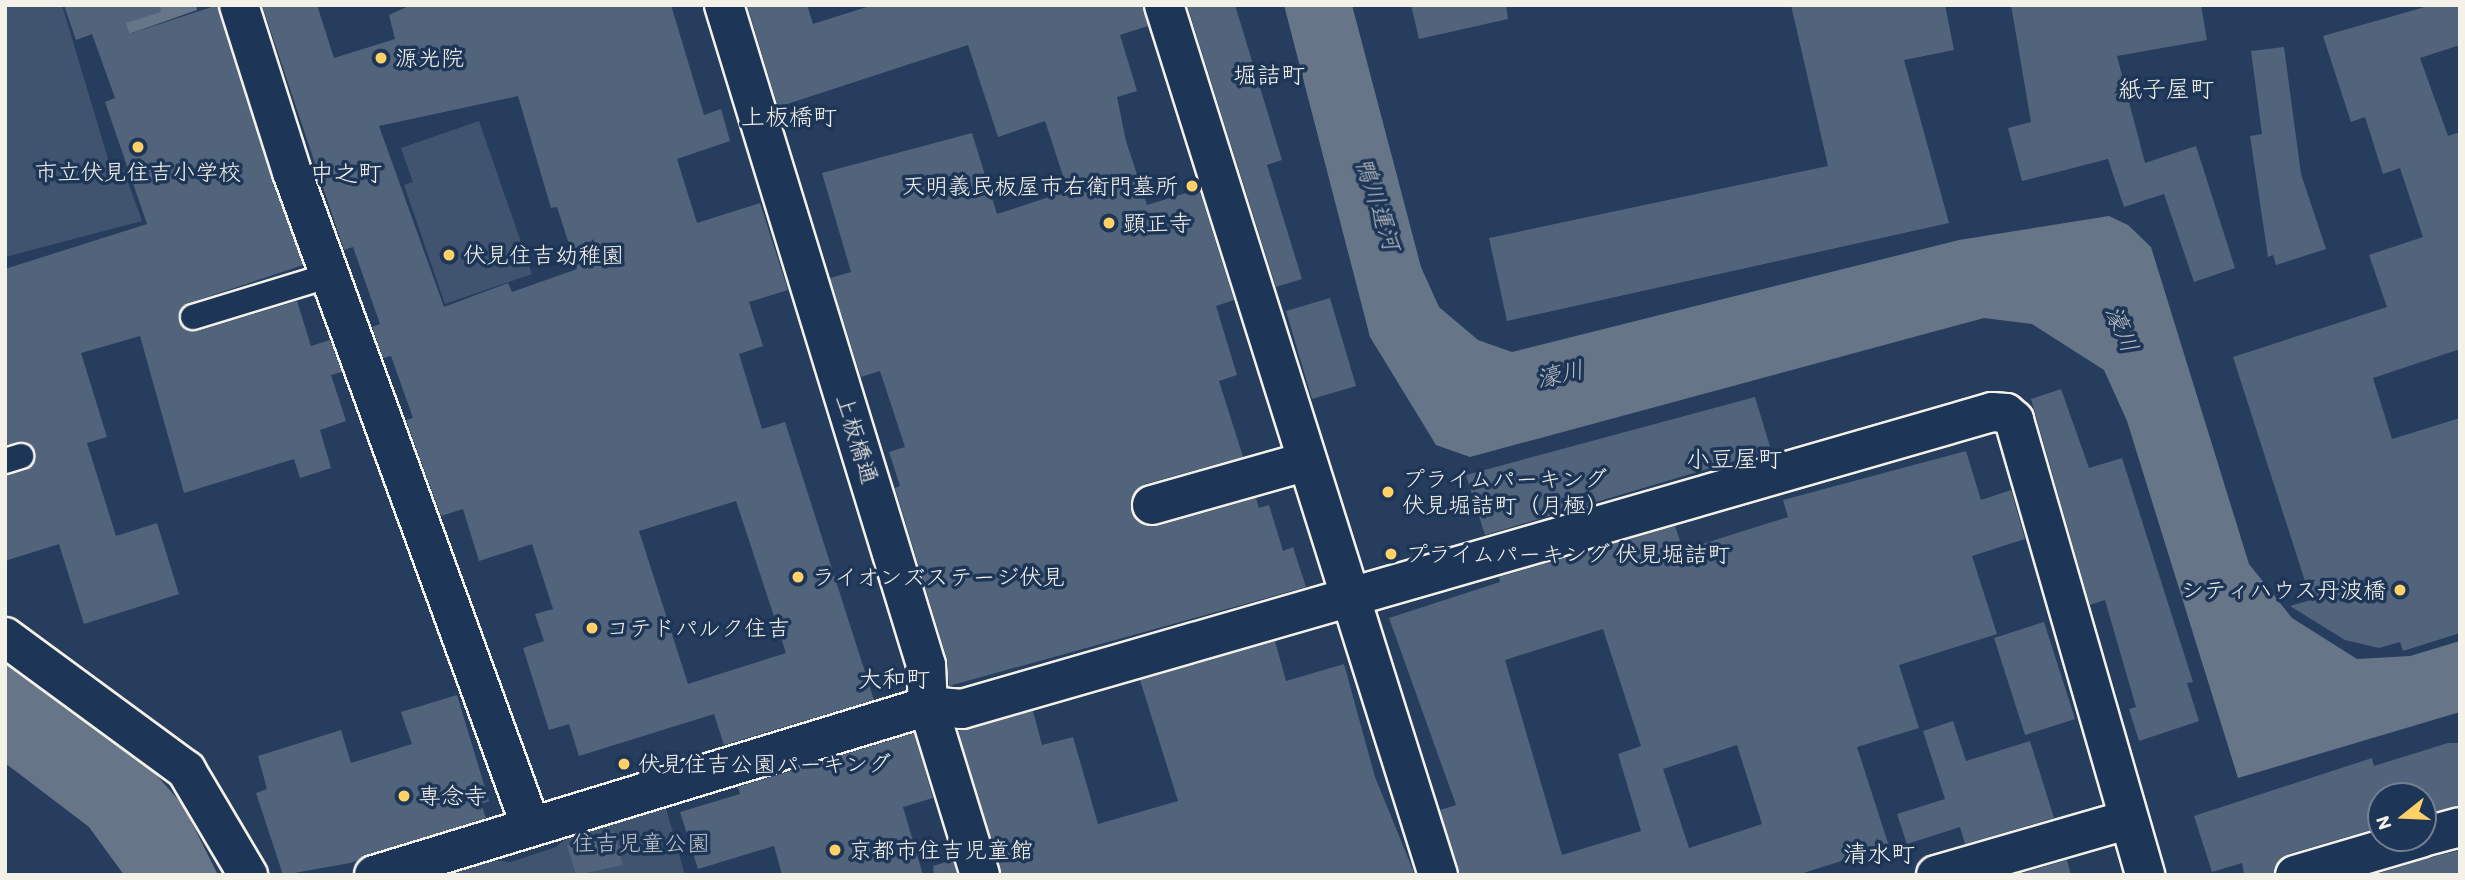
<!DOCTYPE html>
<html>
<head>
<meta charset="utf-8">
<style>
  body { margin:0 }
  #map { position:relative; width:2465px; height:880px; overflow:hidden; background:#263d5d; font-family:Itim,"Klee One",sans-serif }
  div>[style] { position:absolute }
  .green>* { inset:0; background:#40546f }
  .water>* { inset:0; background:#677588 }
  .building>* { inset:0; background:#52647b }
  .roads { filter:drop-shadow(2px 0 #f4f1e8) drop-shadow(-2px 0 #f4f1e8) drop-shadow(0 2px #f4f1e8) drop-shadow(0 -2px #f4f1e8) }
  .service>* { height:24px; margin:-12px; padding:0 12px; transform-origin:12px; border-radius:12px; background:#1d3557 }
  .minor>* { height:38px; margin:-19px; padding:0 19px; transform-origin:19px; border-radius:19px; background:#1d3557 }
  .tertiary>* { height:38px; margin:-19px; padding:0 19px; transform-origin:19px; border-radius:19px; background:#1d3557 }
  .dots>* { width:19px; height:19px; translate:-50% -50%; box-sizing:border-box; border:4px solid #1d3557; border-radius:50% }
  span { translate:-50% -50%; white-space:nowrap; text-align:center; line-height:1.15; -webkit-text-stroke:7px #1d3557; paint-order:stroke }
  .poi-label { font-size:23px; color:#f4f1e8 }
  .left { translate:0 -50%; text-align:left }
  .right { translate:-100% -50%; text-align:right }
  .street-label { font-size:23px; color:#f4f1e8 }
  .park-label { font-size:23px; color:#bec2c4 }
  .neighbourhood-label { font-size:24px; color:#f4f1e8 }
  .water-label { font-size:24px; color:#bcbfc2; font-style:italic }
  .frame { position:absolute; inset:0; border:7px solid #f4f1e8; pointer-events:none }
  .north { position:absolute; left:2367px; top:782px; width:70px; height:70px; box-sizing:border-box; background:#1d3557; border:2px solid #738091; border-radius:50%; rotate:252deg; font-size:19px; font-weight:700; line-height:28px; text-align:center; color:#f4f1e8 }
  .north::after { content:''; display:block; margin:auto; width:24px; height:32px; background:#ffd166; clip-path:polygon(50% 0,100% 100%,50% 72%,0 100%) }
</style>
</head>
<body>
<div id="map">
  <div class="green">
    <i style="clip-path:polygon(5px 5px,62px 5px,112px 172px,123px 168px,142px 221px,5px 257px)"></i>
    <i style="clip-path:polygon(479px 121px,532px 274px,445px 304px,404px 185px,413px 182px,401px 148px)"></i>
    <i style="clip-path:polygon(664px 801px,685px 875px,435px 875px,484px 859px,511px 862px,556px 847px,578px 829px)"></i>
  </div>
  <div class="water">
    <i style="clip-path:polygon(119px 5px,196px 5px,197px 10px,129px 34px)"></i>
    <i style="clip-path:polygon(1284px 5px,1352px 5px,1421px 267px,1439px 307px,1478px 340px,1512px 352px,1959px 240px,2109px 216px,2128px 225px,2151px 247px,2249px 564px,2292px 618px,2357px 659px,2410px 656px,2460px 641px,2460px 712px,2238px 778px,2127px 421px,2104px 370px,2032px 324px,1984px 318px,1470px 457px,1436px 445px,1370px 337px)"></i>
    <i style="clip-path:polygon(5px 661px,131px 749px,160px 779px,183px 805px,218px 875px,124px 875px,89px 827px,5px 763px)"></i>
  </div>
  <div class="building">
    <i style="clip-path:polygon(64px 5px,160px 5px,161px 12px,126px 23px,129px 34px,218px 5px,303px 265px,189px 303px,179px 321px,197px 331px,297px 301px,311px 346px,330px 340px,342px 372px,331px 375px,346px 421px,320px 430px,331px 468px,300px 478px,294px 459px,184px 493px,140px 336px,81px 353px,107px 437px,87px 443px,116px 536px,157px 523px,179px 594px,84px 624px,59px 544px,5px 561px,5px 475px,26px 470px,36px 459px,25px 442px,5px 445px,5px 269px,147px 224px,105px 102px,115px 98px,92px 34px,76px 40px)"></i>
    <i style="clip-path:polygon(evenodd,262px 5px,317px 5px,334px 58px,395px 39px,389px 15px,411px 5px,671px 5px,704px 115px,721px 109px,730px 141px,677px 159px,697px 223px,760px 203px,788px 290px,749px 302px,763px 346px,739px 354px,762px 429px,785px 422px,874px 700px,724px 745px,714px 714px,579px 756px,569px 724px,549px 730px,523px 648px,544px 641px,535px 614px,553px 609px,532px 544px,479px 561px,463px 509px,441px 516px,406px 420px,413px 418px,391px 356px,383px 358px,372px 327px,380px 324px,353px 247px,344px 250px,262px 5px,518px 96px,551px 208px,557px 207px,577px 269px,512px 292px,508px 283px,444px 307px,379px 126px,518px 96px,262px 5px,736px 501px,786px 653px,688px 684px,639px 531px,736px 501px)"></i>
    <i style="clip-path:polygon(747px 5px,807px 5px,813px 24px,873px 5px,1143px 5px,1148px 26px,1120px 35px,1137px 91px,1117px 97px,1126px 141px,1147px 205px,1199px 189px,1234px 300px,1216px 306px,1237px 375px,1219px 381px,1243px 457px,1145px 484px,1131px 499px,1131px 510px,1137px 521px,1157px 526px,1256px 498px,1259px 508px,1269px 505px,1283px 551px,1293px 547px,1306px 587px,949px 686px,947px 659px,895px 488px,900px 486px,889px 452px,905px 447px,880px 371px,861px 377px,830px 278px,851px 272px,822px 173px,972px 133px,997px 214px,1068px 191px,1045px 121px,998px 137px,968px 45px,778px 107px)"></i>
    <i style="clip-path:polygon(1187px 5px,1235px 5px,1282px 160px,1267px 165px,1302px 279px,1276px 287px)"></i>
    <i style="clip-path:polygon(1411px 5px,1506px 5px,1508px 19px,1419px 39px)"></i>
    <i style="clip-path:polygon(1791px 5px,1945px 5px,1954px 50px,1904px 60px,1949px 223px,1507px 321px,1489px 238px,1828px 166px)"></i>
    <i style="clip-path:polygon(2011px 5px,2201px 5px,2207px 40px,2117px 56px,2145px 163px,2196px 146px,2235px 268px,2194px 282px,2164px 194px,2124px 207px,2108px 159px,2022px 181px,2008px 128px,2031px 122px)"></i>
    <i style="clip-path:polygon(2432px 5px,2460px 5px,2460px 45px,2420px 58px,2448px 136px,2460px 132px,2460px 349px,2373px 378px,2392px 439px,2460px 418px,2460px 633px,2403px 651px,2400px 642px,2379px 648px,2345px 640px,2290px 606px,2311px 600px,2233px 357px,2387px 307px,2369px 255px,2423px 237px,2400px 168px,2383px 174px,2365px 117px,2351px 122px,2323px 36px)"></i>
    <i style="clip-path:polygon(2284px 47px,2301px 174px,2326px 249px,2276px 265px,2273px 255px,2268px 257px,2250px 136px,2262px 134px,2251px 51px)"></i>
    <i style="clip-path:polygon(1330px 298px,1356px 386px,1312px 399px,1286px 311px)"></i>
    <i style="clip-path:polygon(2061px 389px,2089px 468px,2122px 458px,2193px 682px,2187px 683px,2199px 721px,2139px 741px,2129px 709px,2136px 707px,2105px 600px,2090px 605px,2031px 399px)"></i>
    <i style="clip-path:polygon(1755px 397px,1771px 450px,1485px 535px,1466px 475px)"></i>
    <i style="clip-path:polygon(evenodd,1966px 451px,1981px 500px,2011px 490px,2025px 539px,1972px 556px,1997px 634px,1899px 665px,1919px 728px,1857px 747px,1889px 846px,1797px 875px,1459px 875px,1440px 810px,1456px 805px,1389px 618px,1500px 582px,1499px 577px,1675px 526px,1683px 550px,1788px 517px,1783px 500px,1966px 451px,1603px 629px,1641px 746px,1618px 754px,1641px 831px,1562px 855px,1505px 660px,1603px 629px,1966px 451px,1737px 745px,1762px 824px,1689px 848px,1663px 769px,1737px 745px)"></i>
    <i style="clip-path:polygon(2044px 622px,2075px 719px,2025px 735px,1994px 638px)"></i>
    <i style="clip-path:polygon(1275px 641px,1286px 681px,1344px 664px,1375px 777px,1415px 875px,1001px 875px,958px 731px,1033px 711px,1042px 745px,1073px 737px,1098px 824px,1178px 801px,1140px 680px)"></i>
    <i style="clip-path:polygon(457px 695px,489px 801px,481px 804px,486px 818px,350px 863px,283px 875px,256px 793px,267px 789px,258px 756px,341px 730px,351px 763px,412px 744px,401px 712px)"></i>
    <i style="clip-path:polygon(1953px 721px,1966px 761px,2030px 741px,2054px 818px,1965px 844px,1960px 827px,1907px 844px,1897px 814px,1945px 799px,1923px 731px)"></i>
    <i style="clip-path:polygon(914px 733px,933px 798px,903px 807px,923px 875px,782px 875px,774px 846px,698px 869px,680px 812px,740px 794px,738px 787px)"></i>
    <i style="clip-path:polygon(2448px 743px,2460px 743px,2460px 806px,2423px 814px,2423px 796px,2381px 796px,2381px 827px,2288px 854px,2274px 875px,2244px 875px,2242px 863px,2212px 872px,2194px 816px,2372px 758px,2374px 766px)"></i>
    <i style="clip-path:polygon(614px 831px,623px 865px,576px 875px,567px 845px)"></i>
    <i style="clip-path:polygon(2460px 850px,2460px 875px,2373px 875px,2429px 858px)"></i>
    <i style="clip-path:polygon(953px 860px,957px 875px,934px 875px,933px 866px)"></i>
    <i style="clip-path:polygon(2067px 860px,2071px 875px,2016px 875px)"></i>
  </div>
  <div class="roads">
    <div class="service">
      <i style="left:193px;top:317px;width:143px;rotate:-17deg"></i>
      <i style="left:5px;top:461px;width:17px;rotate:-17deg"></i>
    </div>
    <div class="minor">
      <i style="left:724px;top:5px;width:690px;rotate:72.98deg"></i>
      <i style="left:926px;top:665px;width:41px;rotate:87.2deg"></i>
      <i style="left:928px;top:706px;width:177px;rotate:72.9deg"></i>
      <i style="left:1164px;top:5px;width:912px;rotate:72.52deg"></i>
      <i style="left:1152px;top:505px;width:158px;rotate:-15.8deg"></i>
      <i style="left:5px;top:637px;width:225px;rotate:36.3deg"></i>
      <i style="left:186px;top:770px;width:122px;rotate:59.4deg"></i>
      <i style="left:928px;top:706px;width:34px;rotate:5deg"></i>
      <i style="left:962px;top:709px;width:1072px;rotate:-16.08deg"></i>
      <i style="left:1992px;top:412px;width:14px;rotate:4deg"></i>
      <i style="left:2006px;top:413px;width:11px;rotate:41deg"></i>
      <i style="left:2014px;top:420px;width:473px;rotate:73.9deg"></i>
      <i style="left:2423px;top:837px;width:38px;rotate:-15deg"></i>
      <i style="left:1936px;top:875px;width:199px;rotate:-16.1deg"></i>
      <i style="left:2295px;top:875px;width:131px;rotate:-16.4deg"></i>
    </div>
    <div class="tertiary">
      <i style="left:239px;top:5px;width:175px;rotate:72.4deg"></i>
      <i style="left:292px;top:172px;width:697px;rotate:69.95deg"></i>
      <i style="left:374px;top:875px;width:579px;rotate:-16.96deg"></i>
    </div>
  </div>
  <div class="dots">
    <i style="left:381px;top:58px;background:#ffd166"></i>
    <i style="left:138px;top:147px;background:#ffd166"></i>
    <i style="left:1192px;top:186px;background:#ffd166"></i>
    <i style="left:1109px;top:223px;background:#ffd166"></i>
    <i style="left:449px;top:255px;background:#ffd166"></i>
    <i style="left:1388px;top:492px;background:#ffd166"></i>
    <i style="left:1391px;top:554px;background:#ffd166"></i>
    <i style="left:798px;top:577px;background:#ffd166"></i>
    <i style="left:2400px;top:590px;background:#ffd166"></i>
    <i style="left:592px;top:628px;background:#ffd166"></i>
    <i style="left:624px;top:764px;background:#ffd166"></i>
    <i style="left:404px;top:796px;background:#ffd166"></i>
    <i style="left:835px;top:850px;background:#ffd166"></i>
  </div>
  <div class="poi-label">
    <span class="left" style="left:395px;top:58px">源光院</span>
    <span style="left:138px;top:172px">市立伏見住吉小学校</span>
    <span class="right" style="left:1178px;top:186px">天明義民板屋市右衛門墓所</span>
    <span class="left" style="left:1123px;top:223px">顕正寺</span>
    <span class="left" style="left:463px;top:255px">伏見住吉幼稚園</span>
    <span class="left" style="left:1402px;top:492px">プライムパーキング<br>伏見堀詰町（月極）</span>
    <span class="left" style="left:1405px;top:554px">プライムパーキング 伏見堀詰町</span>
    <span class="left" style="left:812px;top:577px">ライオンズステージ伏見</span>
    <span class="right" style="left:2386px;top:590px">シティハウス丹波橋</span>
    <span class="left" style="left:606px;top:628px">コテドパルク住吉</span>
    <span class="left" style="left:638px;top:764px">伏見住吉公園パーキング</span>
    <span class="left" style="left:418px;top:796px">専念寺</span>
    <span class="left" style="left:849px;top:850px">京都市住吉児童館</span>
  </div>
  <div class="street-label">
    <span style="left:857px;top:439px;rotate:73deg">上板橋通</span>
  </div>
  <div class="park-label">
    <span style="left:641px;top:843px">住吉児童公園</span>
  </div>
  <div class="neighbourhood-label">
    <span style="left:1269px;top:75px">堀詰町</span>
    <span style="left:2166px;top:89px">紙子屋町</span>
    <span style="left:789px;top:117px">上板橋町</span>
    <span style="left:346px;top:173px">中之町</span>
    <span style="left:1734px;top:459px">小豆屋町</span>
    <span style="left:894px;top:679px">大和町</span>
    <span style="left:1879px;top:854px">清水町</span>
  </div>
  <div class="water-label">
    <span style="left:1378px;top:204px;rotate:72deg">鴨川運河</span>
    <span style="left:2122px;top:329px;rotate:67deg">濠川</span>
    <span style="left:1560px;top:374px;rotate:-13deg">濠川</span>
  </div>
  <div class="frame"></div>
  <div class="north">N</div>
</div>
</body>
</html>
